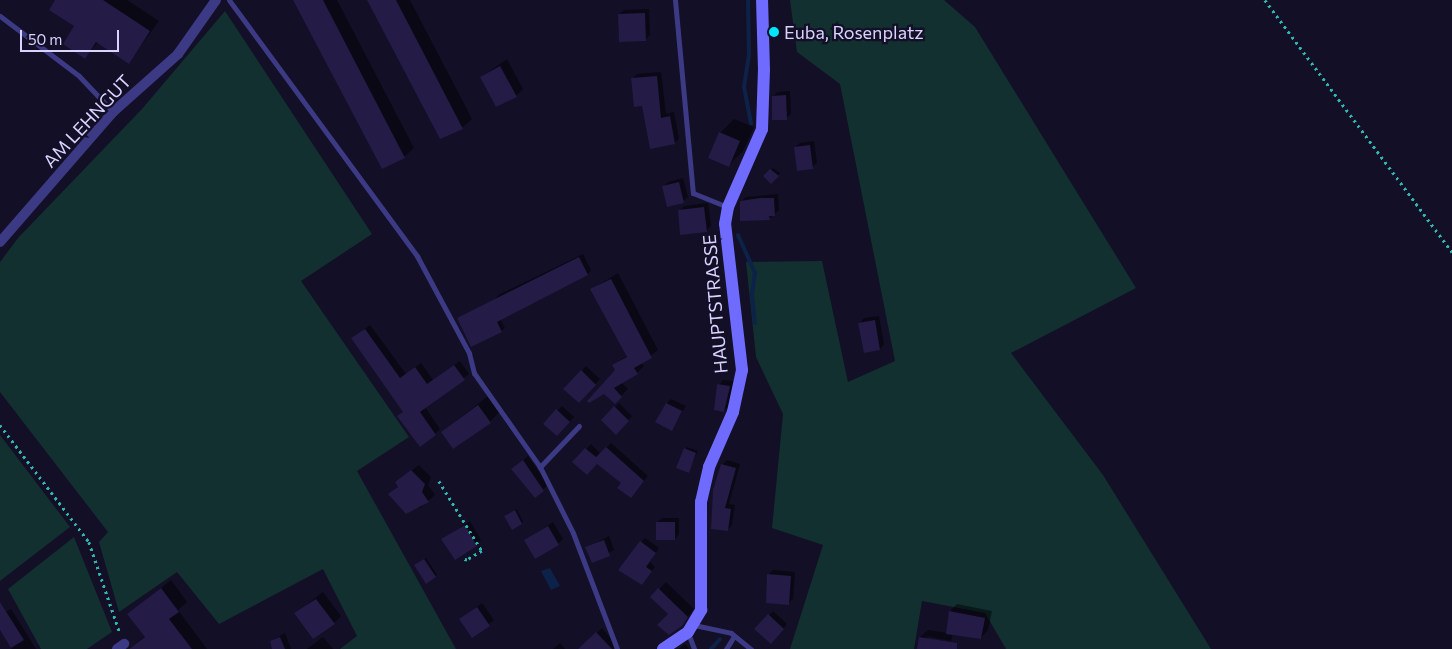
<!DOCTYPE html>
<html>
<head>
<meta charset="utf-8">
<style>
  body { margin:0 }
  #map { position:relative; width:1452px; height:649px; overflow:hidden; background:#130f26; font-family:Commissioner,sans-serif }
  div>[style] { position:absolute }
  .green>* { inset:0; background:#12302f }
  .water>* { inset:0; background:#0c2248 }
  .shadow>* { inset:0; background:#0007 }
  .stream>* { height:4px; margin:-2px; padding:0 2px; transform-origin:2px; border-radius:2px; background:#0c2248 }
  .building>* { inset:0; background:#241b47 }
  .path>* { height:2.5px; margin-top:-1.25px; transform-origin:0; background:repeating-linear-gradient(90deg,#2fb8b0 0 2.5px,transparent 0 6.5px) }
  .lane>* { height:5px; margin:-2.5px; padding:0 2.5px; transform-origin:2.5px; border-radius:2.5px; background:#3d3a85 }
  .street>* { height:10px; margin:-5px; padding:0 5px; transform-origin:5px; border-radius:5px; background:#3d3a85 }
  .secondary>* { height:12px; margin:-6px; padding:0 6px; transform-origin:6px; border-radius:6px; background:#6f6bff }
  .dots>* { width:14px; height:14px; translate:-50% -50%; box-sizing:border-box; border:2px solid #130f26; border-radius:50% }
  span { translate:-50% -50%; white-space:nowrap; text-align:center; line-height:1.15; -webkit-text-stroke:4.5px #130f26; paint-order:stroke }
  .poi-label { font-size:18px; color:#d9d4ff }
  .left { translate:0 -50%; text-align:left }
  .street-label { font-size:18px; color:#d9d4ff }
  .scale { position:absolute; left:20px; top:30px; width:99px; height:22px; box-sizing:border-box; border:2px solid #d9d4ff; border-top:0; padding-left:6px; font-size:15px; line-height:18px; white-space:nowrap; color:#d9d4ff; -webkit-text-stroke:4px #130f26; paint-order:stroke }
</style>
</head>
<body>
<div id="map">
  <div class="green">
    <i style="clip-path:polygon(790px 0,944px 0,975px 27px,1136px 288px,1011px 353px,1103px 475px,1211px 649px,1006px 649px,985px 613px,922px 601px,914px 649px,790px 649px,823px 545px,772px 528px,783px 414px,756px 357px,746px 262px,822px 261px,848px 382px,895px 361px,840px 84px,797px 52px)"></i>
    <i style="clip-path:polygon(225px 11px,372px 234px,301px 281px,409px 437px,357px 471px,456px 649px,340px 649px,357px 636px,323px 569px,219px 624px,177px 572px,119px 612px,99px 542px,108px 532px,0 392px,0 262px,18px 238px,142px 109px)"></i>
    <i style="clip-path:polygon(0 435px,70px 527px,0 581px)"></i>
    <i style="clip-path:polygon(74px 537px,112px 632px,87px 649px,41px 649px,8px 589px)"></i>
  </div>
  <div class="water">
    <i style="clip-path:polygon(550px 568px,560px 586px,551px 590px,541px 571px)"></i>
  </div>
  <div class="shadow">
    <i style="clip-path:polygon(56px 0,127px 0,159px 21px,129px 62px,98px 42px,85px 57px,76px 26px)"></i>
    <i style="clip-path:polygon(295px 0,337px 0,414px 148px,404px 157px)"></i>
    <i style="clip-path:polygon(368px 0,410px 0,472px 119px,462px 128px)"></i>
    <i style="clip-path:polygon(649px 9px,650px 35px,645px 40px,619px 14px,624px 10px)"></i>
    <i style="clip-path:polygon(507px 59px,523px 89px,516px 96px,481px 77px)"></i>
    <i style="clip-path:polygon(661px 72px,666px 114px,674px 112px,679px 139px,674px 143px,643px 105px,632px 79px,637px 74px)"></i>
    <i style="clip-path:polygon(790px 91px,791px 114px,786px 118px,773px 96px,778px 92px)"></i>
    <i style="clip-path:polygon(734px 119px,754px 127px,743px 151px,729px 165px,710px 157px,720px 133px)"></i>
    <i style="clip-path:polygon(814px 141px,817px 163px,812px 167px,795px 147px,800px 143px)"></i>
    <i style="clip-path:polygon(773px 168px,780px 173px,771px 182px,765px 176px)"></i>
    <i style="clip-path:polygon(683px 178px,688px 197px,683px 201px,663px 187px,668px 182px)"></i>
    <i style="clip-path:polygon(778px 194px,779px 210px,769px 219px,741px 202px,746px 197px)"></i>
    <i style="clip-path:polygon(708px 203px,711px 226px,706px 231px,679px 211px,684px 206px)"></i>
    <i style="clip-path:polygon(583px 254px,591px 270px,588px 274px,500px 319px,505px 328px,501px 331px,458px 319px,495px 300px,498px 295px)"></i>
    <i style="clip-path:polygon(618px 273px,658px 350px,641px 363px,644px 366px,637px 373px,621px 382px,628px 389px,615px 402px,605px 392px,617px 371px,614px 365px,628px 355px,592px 289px)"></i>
    <i style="clip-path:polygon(879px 316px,884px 344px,880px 349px,860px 323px,864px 318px)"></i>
    <i style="clip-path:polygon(370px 325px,406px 374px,421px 363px,433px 380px,460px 361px,469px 374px,425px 407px,440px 429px,435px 434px,404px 411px,353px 338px)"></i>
    <i style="clip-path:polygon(586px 366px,600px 379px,579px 402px,565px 389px)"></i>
    <i style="clip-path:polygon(723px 380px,734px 381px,728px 406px,724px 411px,719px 385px)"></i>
    <i style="clip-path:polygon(488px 396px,499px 412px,490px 422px,442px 432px)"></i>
    <i style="clip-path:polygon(671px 399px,686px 406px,671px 429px,667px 403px)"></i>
    <i style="clip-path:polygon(619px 403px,632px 416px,616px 433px,603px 420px)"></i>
    <i style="clip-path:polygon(562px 406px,574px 417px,557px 435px,545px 423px)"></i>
    <i style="clip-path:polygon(611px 443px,648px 476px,631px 497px,622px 483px,597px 462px,574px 462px,591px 444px,601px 454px)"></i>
    <i style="clip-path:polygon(687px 447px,698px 451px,688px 472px,685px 449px)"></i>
    <i style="clip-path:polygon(528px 456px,548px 485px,535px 496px,518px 465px)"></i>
    <i style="clip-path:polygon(727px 460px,740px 464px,729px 504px,735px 505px,732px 525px,728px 530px,712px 528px,722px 465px)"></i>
    <i style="clip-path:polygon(419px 465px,431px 477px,428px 485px,435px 495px,420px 508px,390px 494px,399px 486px,396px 482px)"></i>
    <i style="clip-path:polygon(517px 509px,523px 522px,522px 523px,507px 514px)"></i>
    <i style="clip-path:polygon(662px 518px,679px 518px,679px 534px,675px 539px,657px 522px)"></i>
    <i style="clip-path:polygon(470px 521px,481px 540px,455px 559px,443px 539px)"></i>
    <i style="clip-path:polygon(553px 522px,563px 539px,558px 544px,526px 540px)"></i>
    <i style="clip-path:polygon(609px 536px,614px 550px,592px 561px,587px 548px)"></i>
    <i style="clip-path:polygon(645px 538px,659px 548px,650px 562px,655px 567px,645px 580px,641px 542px)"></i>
    <i style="clip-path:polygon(426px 558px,437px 575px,435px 576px,418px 563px)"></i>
    <i style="clip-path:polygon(773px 570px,795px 572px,793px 599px,789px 603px,768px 575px)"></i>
    <i style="clip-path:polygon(171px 580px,187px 602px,178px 610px,207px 649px,129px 649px,145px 636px,128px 614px)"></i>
    <i style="clip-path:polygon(666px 582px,694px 609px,681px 625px,652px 597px)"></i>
    <i style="clip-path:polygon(323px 592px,341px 616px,334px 623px,296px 613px)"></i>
    <i style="clip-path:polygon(482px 603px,494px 620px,472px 637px,466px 615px)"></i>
    <i style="clip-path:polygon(957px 604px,992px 611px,988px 630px,981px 638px,953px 633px,951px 641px,924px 636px,950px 649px,918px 649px,920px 637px,928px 630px,947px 633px,950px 611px)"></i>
    <i style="clip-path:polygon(11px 609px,36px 649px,12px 649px,0 629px,0 615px)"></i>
    <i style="clip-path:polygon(773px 611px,787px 624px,775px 638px,756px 629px)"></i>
    <i style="clip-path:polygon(602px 628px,617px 646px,613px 649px,588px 649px,584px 645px)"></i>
    <i style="clip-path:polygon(285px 633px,291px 649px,274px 649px,271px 641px)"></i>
    <i style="clip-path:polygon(323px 637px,333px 649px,307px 649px)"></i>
    <i style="clip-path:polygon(560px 643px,565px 649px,553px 649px)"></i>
    <i style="clip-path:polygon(685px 644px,689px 649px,679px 649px)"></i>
  </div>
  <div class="stream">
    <i style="left:748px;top:0;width:55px;rotate:89deg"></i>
    <i style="left:749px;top:55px;width:32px;rotate:99deg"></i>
    <i style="left:744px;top:87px;width:37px;rotate:79deg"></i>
    <i style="left:738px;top:235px;width:42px;rotate:65.9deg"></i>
    <i style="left:755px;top:273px;width:22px;rotate:98deg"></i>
    <i style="left:752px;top:295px;width:28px;rotate:84deg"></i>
    <i style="left:711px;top:649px;width:13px;rotate:-48deg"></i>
  </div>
  <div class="building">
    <i style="clip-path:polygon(55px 0,103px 0,150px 31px,129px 64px,96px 42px,85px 59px,63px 44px,74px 26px,49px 10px)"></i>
    <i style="clip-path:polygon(293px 0,323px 0,405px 158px,382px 169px)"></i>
    <i style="clip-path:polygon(367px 0,396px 0,463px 129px,440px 139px)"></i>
    <i style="clip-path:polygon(645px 13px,646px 41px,619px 42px,618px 14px)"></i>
    <i style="clip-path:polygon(500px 66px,517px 97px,496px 107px,480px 77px)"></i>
    <i style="clip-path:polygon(657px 76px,661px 118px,670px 116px,675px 144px,650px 149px,642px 106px,634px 107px,631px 78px)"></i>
    <i style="clip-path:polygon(786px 95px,787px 120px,772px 120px,772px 96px)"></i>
    <i style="clip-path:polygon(719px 132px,740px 141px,729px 167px,708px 158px)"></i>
    <i style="clip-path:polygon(810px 145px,813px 169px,797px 171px,794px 147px)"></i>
    <i style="clip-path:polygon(770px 169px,779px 176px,771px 184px,763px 176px)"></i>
    <i style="clip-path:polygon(679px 182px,684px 203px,667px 207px,662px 186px)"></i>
    <i style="clip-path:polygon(760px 198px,774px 198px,775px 216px,769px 216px,770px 220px,740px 221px,740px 201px)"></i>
    <i style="clip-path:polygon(704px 207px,707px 232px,680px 235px,678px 210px)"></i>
    <i style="clip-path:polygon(579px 257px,588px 275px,497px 322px,502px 332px,471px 347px,457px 318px)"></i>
    <i style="clip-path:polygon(611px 279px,652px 358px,634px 368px,638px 374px,614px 388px,622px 397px,615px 404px,604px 394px,589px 403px,587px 401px,615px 370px,612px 365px,627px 357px,590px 289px)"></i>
    <i style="clip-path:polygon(875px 320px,880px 350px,864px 353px,858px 323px)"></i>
    <i style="clip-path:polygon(365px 329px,400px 378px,415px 367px,427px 384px,454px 365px,465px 380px,420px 412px,436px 435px,420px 447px,397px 416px,403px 412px,351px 338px)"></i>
    <i style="clip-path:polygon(581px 370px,596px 385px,579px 403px,563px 389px)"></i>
    <i style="clip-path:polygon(717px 384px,730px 386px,724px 412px,714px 410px)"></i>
    <i style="clip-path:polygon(666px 403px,682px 411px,672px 431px,655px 422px)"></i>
    <i style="clip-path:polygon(478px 405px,491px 423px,453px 449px,441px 432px)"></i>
    <i style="clip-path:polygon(614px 406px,629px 421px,616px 435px,601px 420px)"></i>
    <i style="clip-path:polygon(556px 409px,570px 422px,557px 436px,543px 424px)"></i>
    <i style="clip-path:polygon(606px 447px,644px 481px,631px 498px,617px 488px,621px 483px,597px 464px,587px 475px,572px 462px,585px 448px,596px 457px)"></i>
    <i style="clip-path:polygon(684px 448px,696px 453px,689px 473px,676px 468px)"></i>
    <i style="clip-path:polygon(523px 460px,544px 491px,535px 498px,511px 469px)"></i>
    <i style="clip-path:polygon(721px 464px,736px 468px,725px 508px,731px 509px,728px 531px,711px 529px,713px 490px)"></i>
    <i style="clip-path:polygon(411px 470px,425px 484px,422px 492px,429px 502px,406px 514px,388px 494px,398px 487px,395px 482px)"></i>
    <i style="clip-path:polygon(515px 510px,522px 524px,512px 530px,504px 516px)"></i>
    <i style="clip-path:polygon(656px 522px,675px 522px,675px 540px,656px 540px)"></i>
    <i style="clip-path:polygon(465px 525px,477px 546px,455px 560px,441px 539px)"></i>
    <i style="clip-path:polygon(548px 526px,559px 545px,535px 559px,524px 540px)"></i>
    <i style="clip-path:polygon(604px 540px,610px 556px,592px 563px,585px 547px)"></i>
    <i style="clip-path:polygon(640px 541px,656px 553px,646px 567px,652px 571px,642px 585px,618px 570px)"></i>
    <i style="clip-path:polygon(424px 559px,436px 577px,426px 584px,414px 565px)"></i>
    <i style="clip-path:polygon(767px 574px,791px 576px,789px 605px,766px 603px)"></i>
    <i style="clip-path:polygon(161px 588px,179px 612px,169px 619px,192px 649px,129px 649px,145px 637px,127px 614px)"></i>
    <i style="clip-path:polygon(658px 588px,688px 617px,682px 626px,669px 635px,657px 625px,668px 614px,650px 597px)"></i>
    <i style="clip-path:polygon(316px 599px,335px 624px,313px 639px,294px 613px)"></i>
    <i style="clip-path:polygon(0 602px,24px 640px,11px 648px,0 630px)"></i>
    <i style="clip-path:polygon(477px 607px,490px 626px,472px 638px,459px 619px)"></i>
    <i style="clip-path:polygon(949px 611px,985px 618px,981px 639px,946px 634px)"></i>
    <i style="clip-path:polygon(768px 614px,784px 629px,771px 644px,754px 629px)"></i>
    <i style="clip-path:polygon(596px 632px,612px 649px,578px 649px)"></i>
    <i style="clip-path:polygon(280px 637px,285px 649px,272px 649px,270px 641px)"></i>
    <i style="clip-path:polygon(919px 637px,957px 643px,957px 649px,917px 649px)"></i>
  </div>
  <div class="path">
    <i style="left:1265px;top:0;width:314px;rotate:53.4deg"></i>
    <i style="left:0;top:425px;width:147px;rotate:52.7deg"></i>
    <i style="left:89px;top:542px;width:96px;rotate:71.2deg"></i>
    <i style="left:439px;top:481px;width:82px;rotate:58.4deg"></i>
    <i style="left:482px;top:551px;width:17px;rotate:149deg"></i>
    <i style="left:467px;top:560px;width:5px;rotate:-169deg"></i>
  </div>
  <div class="lane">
    <i style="left:229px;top:0;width:318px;rotate:53.7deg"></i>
    <i style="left:417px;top:256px;width:110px;rotate:61.8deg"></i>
    <i style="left:469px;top:353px;width:21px;rotate:76deg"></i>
    <i style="left:474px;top:373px;width:115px;rotate:54.9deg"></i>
    <i style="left:675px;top:0;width:194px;rotate:84.7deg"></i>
    <i style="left:693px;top:193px;width:38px;rotate:22deg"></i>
    <i style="left:0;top:16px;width:99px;rotate:37.2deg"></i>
    <i style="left:79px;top:76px;width:50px;rotate:46.6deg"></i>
    <i style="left:579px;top:426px;width:57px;rotate:133.6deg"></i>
    <i style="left:540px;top:467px;width:74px;rotate:63.4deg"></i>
    <i style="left:573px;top:533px;width:124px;rotate:69.2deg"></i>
    <i style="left:694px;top:625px;width:38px;rotate:12deg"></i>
    <i style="left:731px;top:633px;width:26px;rotate:39deg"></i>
    <i style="left:688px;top:633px;width:17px;rotate:69deg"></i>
    <i style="left:726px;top:649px;width:15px;rotate:-58deg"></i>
  </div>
  <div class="street">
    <i style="left:0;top:242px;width:172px;rotate:-49deg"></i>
    <i style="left:113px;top:112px;width:87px;rotate:-41.7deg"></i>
    <i style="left:178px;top:54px;width:66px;rotate:-54.9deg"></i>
    <i style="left:117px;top:649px;width:9px;rotate:-36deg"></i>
  </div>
  <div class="secondary">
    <i style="left:663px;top:649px;width:30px;rotate:-34deg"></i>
    <i style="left:688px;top:632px;width:26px;rotate:-59deg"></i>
    <i style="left:701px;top:610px;width:108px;rotate:-90deg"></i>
    <i style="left:701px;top:502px;width:36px;rotate:-77deg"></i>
    <i style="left:709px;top:467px;width:60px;rotate:-66.4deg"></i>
    <i style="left:733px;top:412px;width:43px;rotate:-77.9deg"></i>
    <i style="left:742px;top:370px;width:147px;rotate:-96.6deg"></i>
    <i style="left:725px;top:224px;width:17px;rotate:-80deg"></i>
    <i style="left:728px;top:207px;width:85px;rotate:-66.4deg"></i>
    <i style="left:762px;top:129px;width:59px;rotate:-88.1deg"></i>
    <i style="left:764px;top:70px;width:70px;rotate:-91.6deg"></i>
  </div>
  <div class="dots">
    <i style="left:774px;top:32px;background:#00e5ff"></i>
  </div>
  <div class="poi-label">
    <span class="left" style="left:784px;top:32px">Euba, Rosenplatz</span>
  </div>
  <div class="street-label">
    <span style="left:87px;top:121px;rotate:-47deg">AM LEHNGUT</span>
    <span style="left:715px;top:304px;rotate:-95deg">HAUPTSTRASSE</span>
  </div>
  <div class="scale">50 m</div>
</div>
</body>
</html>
